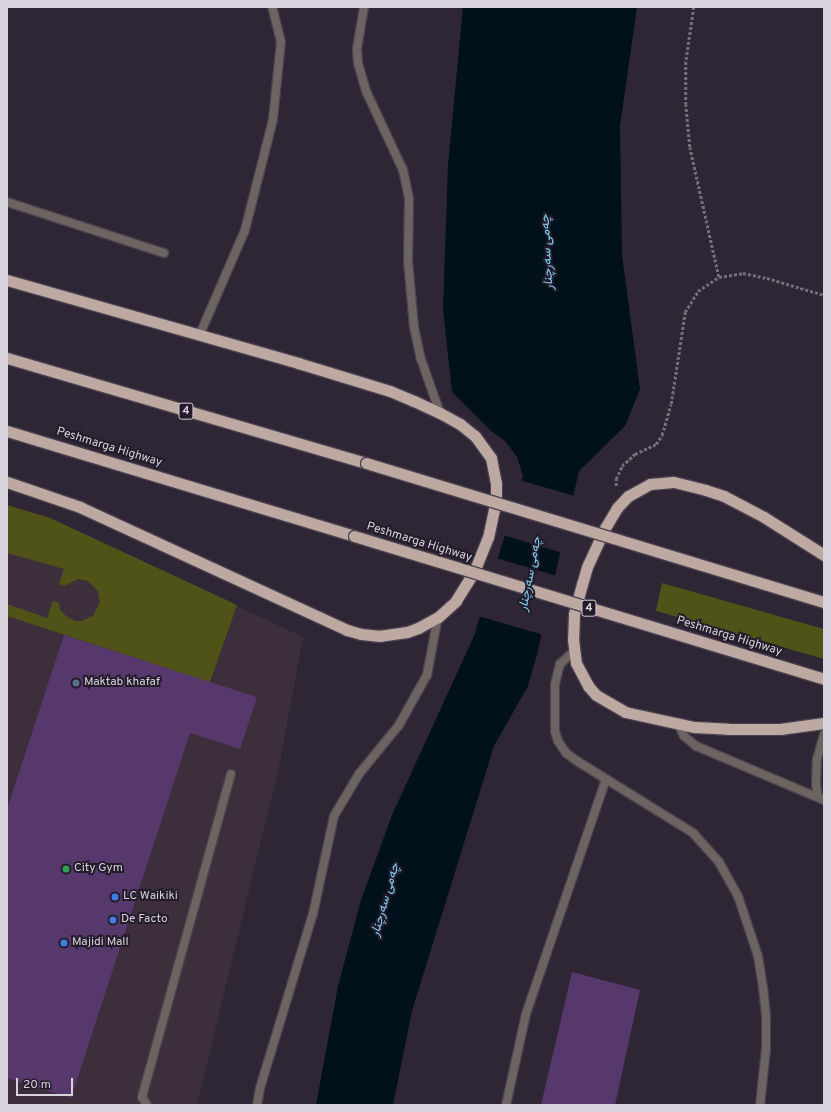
<!DOCTYPE html>
<html>
<head>
<meta charset="utf-8">
<style>
  body { margin:0 }
  #map { position:relative; width:831px; height:1112px; overflow:hidden; background:#2e2634; font-family:Overpass,Vazirmatn,sans-serif }
  div>[style] { position:absolute }
  .commercial>* { inset:0; background:#3d2e3b }
  .green>* { inset:0; background:#505317 }
  .water>* { inset:0; background:#00111b }
  .pier>* { inset:0; background:#2e2634 }
  .building>* { inset:0; background:#57386d }
  .path>* { height:2.5px; margin-top:-1.25px; transform-origin:0; background:repeating-linear-gradient(90deg,#756e7a 0 3px,transparent 0 5px) }
  .roads { filter:drop-shadow(1px 0 #49424f) drop-shadow(-1px 0 #49424f) drop-shadow(0 1px #49424f) drop-shadow(0 -1px #49424f) }
  .service>* { height:8px; margin:-4px; padding:0 4px; transform-origin:4px; border-radius:4px; background:#6d6361 }
  .minor>* { height:8px; margin:-4px; padding:0 4px; transform-origin:4px; border-radius:4px; background:#6d6361 }
  .trunk>* { height:11px; margin:-5.5px; padding:0 5.5px; transform-origin:5.5px; border-radius:5.5px; background:#bda8a2 }
  .bridges { filter:drop-shadow(1px 0 #49424f) drop-shadow(-1px 0 #49424f) drop-shadow(0 1px #49424f) drop-shadow(0 -1px #49424f) }
  .trunk-bridge>* { height:11px; margin:-5.5px; padding:0 5.5px; transform-origin:5.5px; border-radius:5.5px; background:#bda8a2 }
  .dots>* { width:11px; height:11px; translate:-50% -50%; box-sizing:border-box; border:2px solid #241c2a; border-radius:50% }
  span { translate:-50% -50%; white-space:nowrap; text-align:center; line-height:1.15; -webkit-text-stroke:4px #241c2a; paint-order:stroke }
  .shield-label span { padding:1px 3px; background:#241c2a; border:1px solid; border-radius:3px; -webkit-text-stroke-width:0 }
  .shield-label { font-size:11px; color:#d7d2db; font-weight:700 }
  .street-label { font-size:12px; color:#d7d2db }
  .poi-label { font-size:12px; color:#d7d2db }
  .left { translate:0 -50%; text-align:left }
  .water-label { font-size:13px; color:#7dcff6; font-style:italic }
  .frame { position:absolute; inset:0; border:8px solid #d7d2db; pointer-events:none }
  .scale { position:absolute; left:16px; top:1078px; width:57px; height:18px; box-sizing:border-box; border:2px solid #d7d2db; border-top:0; padding-left:5px; font-size:12px; line-height:14px; white-space:nowrap; color:#d7d2db; -webkit-text-stroke:3px #241c2a; paint-order:stroke }
</style>
</head>
<body>
<div id="map">
  <div class="commercial">
    <i style="clip-path:polygon(7px 505px,50px 518px,303px 637px,280px 762px,197px 1105px,7px 1105px)"></i>
  </div>
  <div class="green">
    <i style="clip-path:polygon(7px 505px,50px 518px,237px 605px,210px 682px,7px 616px,7px 604px,47px 618px,53px 601px,59px 603px,60px 610px,66px 616px,75px 621px,81px 621px,93px 616px,100px 602px,98px 591px,88px 581px,78px 579px,64px 586px,59px 584px,64px 569px,7px 553px)"></i>
    <i style="clip-path:polygon(662px 583px,824px 629px,824px 659px,656px 611px)"></i>
  </div>
  <div class="water">
    <i style="clip-path:polygon(463px 7px,637px 7px,620px 126px,622px 255px,640px 389px,625px 426px,579px 471px,537px 654px,528px 686px,494px 746px,412px 1011px,393px 1105px,316px 1105px,338px 986px,361px 900px,392px 815px,474px 636px,523px 476px,517px 457px,506px 442px,490px 430px,452px 392px,443px 309px,448px 165px)"></i>
  </div>
  <div class="pier">
    <i style="clip-path:polygon(519px 480px,575px 496px,562px 553px,503px 535px)"></i>
    <i style="clip-path:polygon(496px 558px,557px 576px,544px 635px,478px 616px)"></i>
  </div>
  <div class="building">
    <i style="clip-path:polygon(64px 635px,257px 697px,240px 749px,190px 733px,71px 1098px,7px 1078px,7px 809px)"></i>
    <i style="clip-path:polygon(572px 972px,640px 990px,615px 1105px,541px 1105px)"></i>
  </div>
  <div class="path">
    <i style="left:694px;top:7px;width:56px;rotate:98.3deg"></i>
    <i style="left:686px;top:62px;width:42px;rotate:90deg"></i>
    <i style="left:686px;top:104px;width:43px;rotate:84.7deg"></i>
    <i style="left:690px;top:147px;width:133px;rotate:77.4deg"></i>
    <i style="left:616px;top:486px;width:7px;rotate:-90deg"></i>
    <i style="left:616px;top:479px;width:14px;rotate:-65deg"></i>
    <i style="left:622px;top:466px;width:18px;rotate:-43deg"></i>
    <i style="left:635px;top:454px;width:23px;rotate:-25deg"></i>
    <i style="left:656px;top:444px;width:11px;rotate:-56deg"></i>
    <i style="left:662px;top:435px;width:32px;rotate:-74deg"></i>
    <i style="left:671px;top:404px;width:93px;rotate:-81.3deg"></i>
    <i style="left:685px;top:312px;width:25px;rotate:-58deg"></i>
    <i style="left:698px;top:291px;width:25px;rotate:-34deg"></i>
    <i style="left:719px;top:277px;width:24px;rotate:-9deg"></i>
    <i style="left:743px;top:273px;width:25px;rotate:12deg"></i>
    <i style="left:767px;top:278px;width:59px;rotate:16.6deg"></i>
  </div>
  <div class="roads">
    <div class="service">
      <i style="left:7px;top:202px;width:165px;rotate:18deg"></i>
      <i style="left:678px;top:723px;width:14px;rotate:65deg"></i>
      <i style="left:684px;top:736px;width:16px;rotate:40deg"></i>
      <i style="left:696px;top:746px;width:139px;rotate:22.9deg"></i>
      <i style="left:818px;top:797px;width:12px;rotate:-99deg"></i>
      <i style="left:816px;top:785px;width:26px;rotate:-88deg"></i>
      <i style="left:817px;top:759px;width:26px;rotate:-74deg"></i>
      <i style="left:147px;top:1105px;width:9px;rotate:-122deg"></i>
      <i style="left:142px;top:1097px;width:335px;rotate:-74.6deg"></i>
      <i style="left:506px;top:1105px;width:93px;rotate:-77.6deg"></i>
      <i style="left:526px;top:1014px;width:248px;rotate:-71.2deg"></i>
    </div>
    <div class="minor">
      <i style="left:364px;top:7px;width:43px;rotate:99.5deg"></i>
      <i style="left:357px;top:49px;width:14px;rotate:86deg"></i>
      <i style="left:358px;top:63px;width:29px;rotate:74deg"></i>
      <i style="left:366px;top:91px;width:87px;rotate:64.9deg"></i>
      <i style="left:403px;top:170px;width:30px;rotate:78deg"></i>
      <i style="left:409px;top:199px;width:62px;rotate:90.9deg"></i>
      <i style="left:408px;top:261px;width:66px;rotate:84.8deg"></i>
      <i style="left:414px;top:327px;width:33px;rotate:78deg"></i>
      <i style="left:421px;top:359px;width:57px;rotate:70.6deg"></i>
      <i style="left:200px;top:334px;width:113px;rotate:-66.6deg"></i>
      <i style="left:245px;top:230px;width:114px;rotate:-75.8deg"></i>
      <i style="left:273px;top:119px;width:77px;rotate:-84.1deg"></i>
      <i style="left:281px;top:42px;width:36px;rotate:-104deg"></i>
      <i style="left:574px;top:651px;width:19px;rotate:137deg"></i>
      <i style="left:560px;top:664px;width:21px;rotate:104deg"></i>
      <i style="left:555px;top:684px;width:47px;rotate:90deg"></i>
      <i style="left:555px;top:731px;width:10px;rotate:73deg"></i>
      <i style="left:558px;top:741px;width:14px;rotate:56deg"></i>
      <i style="left:566px;top:753px;width:14px;rotate:36deg"></i>
      <i style="left:577px;top:761px;width:137px;rotate:31.8deg"></i>
      <i style="left:693px;top:833px;width:39px;rotate:48deg"></i>
      <i style="left:719px;top:862px;width:39px;rotate:61deg"></i>
      <i style="left:738px;top:896px;width:63px;rotate:71.6deg"></i>
      <i style="left:758px;top:956px;width:31px;rotate:81deg"></i>
      <i style="left:763px;top:987px;width:31px;rotate:84deg"></i>
      <i style="left:766px;top:1018px;width:31px;rotate:90deg"></i>
      <i style="left:766px;top:1049px;width:56px;rotate:96.1deg"></i>
      <i style="left:257px;top:1105px;width:17px;rotate:-80deg"></i>
      <i style="left:260px;top:1088px;width:182px;rotate:-73.1deg"></i>
      <i style="left:313px;top:914px;width:100px;rotate:-77.9deg"></i>
      <i style="left:334px;top:816px;width:49px;rotate:-59.2deg"></i>
      <i style="left:359px;top:774px;width:63px;rotate:-50.8deg"></i>
      <i style="left:399px;top:725px;width:57px;rotate:-60.8deg"></i>
      <i style="left:427px;top:675px;width:59px;rotate:-79.3deg"></i>
    </div>
    <div class="trunk">
      <i style="left:7px;top:280px;width:303px;rotate:15.9deg"></i>
      <i style="left:298px;top:363px;width:96px;rotate:16.9deg"></i>
      <i style="left:390px;top:391px;width:26px;rotate:23deg"></i>
      <i style="left:414px;top:401px;width:29px;rotate:25deg"></i>
      <i style="left:440px;top:413px;width:23px;rotate:29deg"></i>
      <i style="left:460px;top:424px;width:19px;rotate:39deg"></i>
      <i style="left:475px;top:436px;width:27px;rotate:54deg"></i>
      <i style="left:491px;top:458px;width:25px;rotate:79deg"></i>
      <i style="left:496px;top:483px;width:17px;rotate:90deg"></i>
      <i style="left:496px;top:500px;width:38px;rotate:102deg"></i>
      <i style="left:488px;top:537px;width:35px;rotate:112deg"></i>
      <i style="left:475px;top:570px;width:36px;rotate:122deg"></i>
      <i style="left:456px;top:601px;width:24px;rotate:138deg"></i>
      <i style="left:438px;top:617px;width:23px;rotate:151deg"></i>
      <i style="left:418px;top:628px;width:12px;rotate:160deg"></i>
      <i style="left:407px;top:632px;width:27px;rotate:172deg"></i>
      <i style="left:380px;top:636px;width:19px;rotate:-174deg"></i>
      <i style="left:361px;top:634px;width:15px;rotate:-164deg"></i>
      <i style="left:347px;top:630px;width:294px;rotate:-155.3deg"></i>
      <i style="left:80px;top:507px;width:77px;rotate:-161.1deg"></i>
      <i style="left:7px;top:358px;width:374px;rotate:16.3deg"></i>
      <i style="left:7px;top:431px;width:363px;rotate:16.8deg"></i>
      <i style="left:824px;top:555px;width:71px;rotate:-147.7deg"></i>
      <i style="left:764px;top:517px;width:45px;rotate:-152.3deg"></i>
      <i style="left:724px;top:496px;width:19px;rotate:-162deg"></i>
      <i style="left:706px;top:490px;width:34px;rotate:-166deg"></i>
      <i style="left:673px;top:482px;width:23px;rotate:175deg"></i>
      <i style="left:650px;top:484px;width:25px;rotate:151deg"></i>
      <i style="left:628px;top:496px;width:16px;rotate:133deg"></i>
      <i style="left:617px;top:508px;width:23px;rotate:121deg"></i>
      <i style="left:605px;top:528px;width:43px;rotate:114.8deg"></i>
      <i style="left:587px;top:567px;width:18px;rotate:106deg"></i>
      <i style="left:582px;top:584px;width:31px;rotate:105deg"></i>
      <i style="left:574px;top:614px;width:25px;rotate:92deg"></i>
      <i style="left:573px;top:639px;width:24px;rotate:83deg"></i>
      <i style="left:576px;top:663px;width:26px;rotate:62deg"></i>
      <i style="left:588px;top:686px;width:12px;rotate:48deg"></i>
      <i style="left:596px;top:695px;width:34px;rotate:30deg"></i>
      <i style="left:625px;top:712px;width:71px;rotate:12.3deg"></i>
      <i style="left:694px;top:727px;width:34px;rotate:3deg"></i>
      <i style="left:728px;top:729px;width:52px"></i>
      <i style="left:780px;top:729px;width:44px;rotate:-7.8deg"></i>
    </div>
  </div>
  <div class="bridges">
    <div class="trunk-bridge">
      <i style="left:366px;top:463px;width:479px;rotate:16.9deg"></i>
      <i style="left:354px;top:536px;width:491px;rotate:16.9deg"></i>
    </div>
  </div>
  <div class="dots">
    <i style="left:76px;top:683px;background:#5c6f8a"></i>
    <i style="left:66px;top:869px;background:#2e9e5b"></i>
    <i style="left:115px;top:897px;background:#3f7fe0"></i>
    <i style="left:113px;top:920px;background:#3f7fe0"></i>
    <i style="left:64px;top:943px;background:#3f7fe0"></i>
  </div>
  <div class="shield-label">
    <span style="left:186px;top:411px">4</span>
    <span style="left:589px;top:608px">4</span>
  </div>
  <div class="street-label">
    <span style="left:109px;top:448px;rotate:17deg">Peshmarga Highway</span>
    <span style="left:419px;top:543px;rotate:17deg">Peshmarga Highway</span>
    <span style="left:729px;top:637px;rotate:17deg">Peshmarga Highway</span>
  </div>
  <div class="poi-label">
    <span class="left" style="left:84px;top:683px">Maktab khafaf</span>
    <span class="left" style="left:74px;top:869px">City Gym</span>
    <span class="left" style="left:123px;top:897px">LC Waikiki</span>
    <span class="left" style="left:121px;top:920px">De Facto</span>
    <span class="left" style="left:72px;top:943px">Majidi Mall</span>
  </div>
  <div class="water-label">
    <span style="left:548px;top:252px;rotate:-93deg">چەمی سەرچنار</span>
    <span style="left:531px;top:574px;rotate:-79deg">چەمی سەرچنار</span>
    <span style="left:386px;top:900px;rotate:-74deg">چەمی سەرچنار</span>
  </div>
  <div class="frame"></div>
  <div class="scale">20 m</div>
</div>
</body>
</html>
